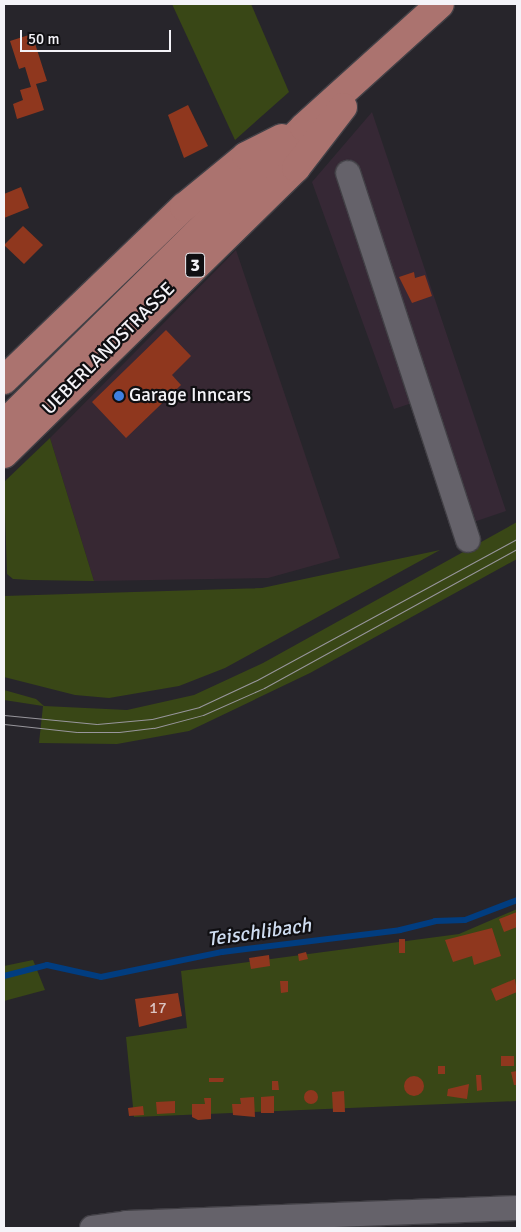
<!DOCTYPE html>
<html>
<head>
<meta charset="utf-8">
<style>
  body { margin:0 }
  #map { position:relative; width:521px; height:1232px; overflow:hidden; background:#27252b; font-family:Signika,sans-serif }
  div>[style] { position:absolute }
  .commercial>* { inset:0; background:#362835 }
  .industrial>* { inset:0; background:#372833 }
  .green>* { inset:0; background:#394716 }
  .stream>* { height:6px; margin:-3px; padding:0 3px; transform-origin:3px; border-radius:3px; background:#013d80 }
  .building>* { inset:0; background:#8f371e }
  .round { border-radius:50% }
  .roads { filter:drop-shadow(1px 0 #424046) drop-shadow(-1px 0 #424046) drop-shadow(0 1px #424046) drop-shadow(0 -1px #424046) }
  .minor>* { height:24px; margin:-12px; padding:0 12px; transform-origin:12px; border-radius:12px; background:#65626a }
  .major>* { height:28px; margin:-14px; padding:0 14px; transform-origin:14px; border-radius:14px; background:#ab736f }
  .tram>* { height:1px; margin:-0.5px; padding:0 0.5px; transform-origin:0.5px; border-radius:0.5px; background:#98969c }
  .dots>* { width:14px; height:14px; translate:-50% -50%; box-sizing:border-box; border:2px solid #100f12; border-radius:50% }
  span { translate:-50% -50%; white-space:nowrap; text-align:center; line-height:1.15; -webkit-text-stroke:4.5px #100f12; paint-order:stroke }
  .number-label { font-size:16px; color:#dbc4c2 }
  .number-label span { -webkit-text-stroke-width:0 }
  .shield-label span { padding:1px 4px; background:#100f12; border:1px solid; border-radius:4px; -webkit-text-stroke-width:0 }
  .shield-label { font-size:18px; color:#f4f3f8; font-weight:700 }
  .street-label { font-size:19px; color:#f4f3f8 }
  .poi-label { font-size:19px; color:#f4f3f8 }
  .left { translate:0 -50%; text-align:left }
  .water-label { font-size:20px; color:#cedcf0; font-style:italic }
  .frame { position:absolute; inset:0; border:5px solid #f4f3f8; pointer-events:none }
  .scale { position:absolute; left:20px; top:30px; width:151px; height:22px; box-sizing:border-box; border:2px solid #f4f3f8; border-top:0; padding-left:6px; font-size:15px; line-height:18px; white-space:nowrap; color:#f4f3f8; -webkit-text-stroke:4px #100f12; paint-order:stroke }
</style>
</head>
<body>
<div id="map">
  <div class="commercial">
    <i style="clip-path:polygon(372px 112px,506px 511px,453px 529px,412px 403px,394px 409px,312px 182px)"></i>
  </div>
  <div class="industrial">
    <i style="clip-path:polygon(236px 250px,340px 558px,268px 578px,94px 581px,50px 438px)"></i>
  </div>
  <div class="green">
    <i style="clip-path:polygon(172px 4px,251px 4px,289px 92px,235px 140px)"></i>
    <i style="clip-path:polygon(50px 438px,94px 581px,31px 580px,13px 579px,7px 574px,4px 482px)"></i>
    <i style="clip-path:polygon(517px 522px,517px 559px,310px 673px,189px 731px,117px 744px,39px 743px,43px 706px,4px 700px,4px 690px,36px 699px,44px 706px,127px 710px,194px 695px,263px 663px)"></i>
    <i style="clip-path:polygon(440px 550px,225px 668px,179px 686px,109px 698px,75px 695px,4px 677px,4px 596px,262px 588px)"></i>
    <i style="clip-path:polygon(517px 909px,517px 1101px,134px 1117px,126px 1037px,187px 1028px,181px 971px,459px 934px)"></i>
    <i style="clip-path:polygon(33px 960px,45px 990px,4px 1001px,4px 966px)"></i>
  </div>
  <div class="stream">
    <i style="left:4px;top:976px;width:44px;rotate:-14.3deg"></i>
    <i style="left:47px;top:965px;width:55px;rotate:12.5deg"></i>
    <i style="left:101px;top:977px;width:124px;rotate:-11.7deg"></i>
    <i style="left:222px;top:952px;width:179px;rotate:-7deg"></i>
    <i style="left:400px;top:930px;width:36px;rotate:-14deg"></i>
    <i style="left:435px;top:921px;width:30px;rotate:-2deg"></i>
    <i style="left:465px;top:920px;width:56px;rotate:-21deg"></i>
  </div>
  <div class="building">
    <i style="clip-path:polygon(32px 34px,47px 81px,36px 84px,44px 110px,17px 119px,13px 104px,23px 100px,20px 90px,31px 87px,25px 67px,19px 69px,10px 41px)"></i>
    <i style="clip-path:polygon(188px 105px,208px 146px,184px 158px,168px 115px)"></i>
    <i style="clip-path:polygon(21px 187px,29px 208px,4px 218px,4px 194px)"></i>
    <i style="clip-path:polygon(23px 226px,43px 245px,24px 264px,4px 245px)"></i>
    <i style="clip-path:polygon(414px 272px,415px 278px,425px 275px,432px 296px,412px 303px,399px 277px)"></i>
    <i style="clip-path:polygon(166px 330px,191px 356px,172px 375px,181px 385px,126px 438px,92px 402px)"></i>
    <i style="clip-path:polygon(517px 912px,517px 927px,504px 932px,499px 919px)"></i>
    <i style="clip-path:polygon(492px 928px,501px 956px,474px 965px,472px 956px,453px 962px,445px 940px)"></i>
    <i style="clip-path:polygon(399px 939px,405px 939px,405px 953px,399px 953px)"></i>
    <i style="clip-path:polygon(306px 952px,308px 959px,299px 961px,298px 954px)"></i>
    <i style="clip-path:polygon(269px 955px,270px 966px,251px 969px,249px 958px)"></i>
    <i style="clip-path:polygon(515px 979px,517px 992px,496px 1001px,491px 989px)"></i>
    <i style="clip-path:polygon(280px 981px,288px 981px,288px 992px,281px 993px)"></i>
    <i style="clip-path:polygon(178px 993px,182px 1016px,139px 1027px,135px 999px)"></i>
    <i style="clip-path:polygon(501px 1056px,514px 1056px,514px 1066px,501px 1066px)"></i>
    <i style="clip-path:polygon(438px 1066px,445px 1066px,445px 1074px,438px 1074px)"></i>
    <i style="clip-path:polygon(517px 1071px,517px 1085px,514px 1085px,511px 1072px)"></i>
    <i style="clip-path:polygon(476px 1075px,481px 1075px,482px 1090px,477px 1091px)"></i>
    <i class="round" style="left:404px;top:1076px;width:20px;height:20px"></i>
    <i style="clip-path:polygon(209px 1078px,224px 1078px,223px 1082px,209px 1082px)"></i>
    <i style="clip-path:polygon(272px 1081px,278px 1081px,279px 1090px,272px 1090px)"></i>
    <i style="clip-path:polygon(469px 1084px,467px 1099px,447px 1096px,448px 1089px)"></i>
    <i class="round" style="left:304px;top:1090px;width:14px;height:14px"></i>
    <i style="clip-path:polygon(344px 1091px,345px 1112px,333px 1112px,332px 1092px)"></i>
    <i style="clip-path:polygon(274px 1096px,274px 1113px,261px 1113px,261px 1097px)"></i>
    <i style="clip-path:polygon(254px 1097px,255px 1117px,233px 1115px,232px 1104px,241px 1104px,240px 1098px)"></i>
    <i style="clip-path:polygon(204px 1098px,211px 1098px,211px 1119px,198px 1120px,192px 1117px,192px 1104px,205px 1104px)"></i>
    <i style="clip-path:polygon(175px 1101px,175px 1113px,157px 1114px,156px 1102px)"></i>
    <i style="clip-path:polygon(143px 1106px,144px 1115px,129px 1116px,128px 1108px)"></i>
  </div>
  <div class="roads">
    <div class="minor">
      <i style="left:348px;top:173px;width:386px;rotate:71.9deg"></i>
      <i style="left:92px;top:1228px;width:34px;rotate:-8deg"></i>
      <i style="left:126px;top:1223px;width:391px;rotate:-2.2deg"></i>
    </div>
    <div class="major">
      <i style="left:4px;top:380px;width:250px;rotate:-43.9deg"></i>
      <i style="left:184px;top:207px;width:80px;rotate:-39.4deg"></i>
      <i style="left:246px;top:156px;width:40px;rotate:-26.6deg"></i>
      <i style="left:4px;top:424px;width:422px;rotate:-44.7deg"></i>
      <i style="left:304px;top:127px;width:183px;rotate:-42.1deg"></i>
      <i style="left:4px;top:454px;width:409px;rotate:-44.4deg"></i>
      <i style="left:296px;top:168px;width:77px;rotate:-52.4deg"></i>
    </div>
  </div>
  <div class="tram">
    <i style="left:4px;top:715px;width:93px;rotate:5.5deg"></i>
    <i style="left:97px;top:724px;width:55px;rotate:-5.2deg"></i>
    <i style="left:152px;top:719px;width:49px;rotate:-14.3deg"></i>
    <i style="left:199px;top:707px;width:64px;rotate:-25deg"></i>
    <i style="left:257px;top:680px;width:296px;rotate:-28.5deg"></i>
    <i style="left:4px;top:724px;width:73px;rotate:6.3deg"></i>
    <i style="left:77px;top:732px;width:42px"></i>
    <i style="left:119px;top:732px;width:35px;rotate:-7deg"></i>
    <i style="left:154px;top:728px;width:51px;rotate:-14.9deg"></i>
    <i style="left:203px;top:715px;width:67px;rotate:-23.9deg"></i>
    <i style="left:264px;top:688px;width:289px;rotate:-28.8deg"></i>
  </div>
  <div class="dots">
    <i style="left:119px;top:396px;background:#3f7fe0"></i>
  </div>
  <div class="number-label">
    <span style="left:158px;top:1008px">17</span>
  </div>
  <div class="shield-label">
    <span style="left:195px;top:265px">3</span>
  </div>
  <div class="street-label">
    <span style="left:109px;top:349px;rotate:-45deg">UEBERLANDSTRASSE</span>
  </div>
  <div class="poi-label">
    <span class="left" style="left:129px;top:396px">Garage Inncars</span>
  </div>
  <div class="water-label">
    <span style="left:259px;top:932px;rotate:-8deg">Teischlibach</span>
  </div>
  <div class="frame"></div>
  <div class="scale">50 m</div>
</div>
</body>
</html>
